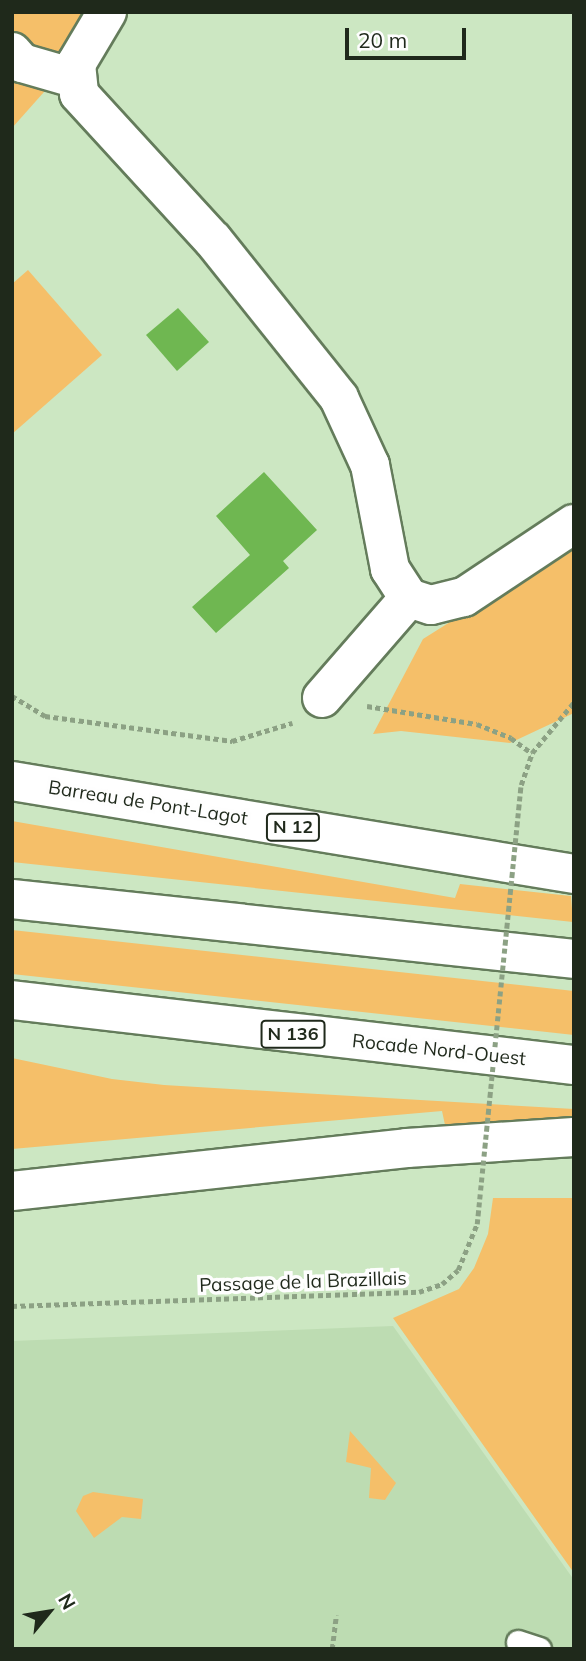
<!DOCTYPE html>
<html>
<head>
<meta charset="utf-8">
<style>
  body { margin:0 }
  #map { position:relative; width:586px; height:1661px; overflow:hidden; background:#cce7c2; font-family:Mulish,sans-serif }
  div>[style] { position:absolute }
  .built>* { inset:0; background:#bddcb2 }
  .green>* { inset:0; background:#f5bf69 }
  .building>* { inset:0; background:#6fb751 }
  .path>* { height:4.5px; margin-top:-2.25px; transform-origin:0; background:repeating-linear-gradient(90deg,#8ca184 0 5px,transparent 0 8.5px) }
  .roads { filter:drop-shadow(2px 0 #647c5b) drop-shadow(-2px 0 #647c5b) drop-shadow(0 2px #647c5b) drop-shadow(0 -2px #647c5b) }
  .service>* { height:23px; margin:-11.5px; padding:0 11.5px; transform-origin:11.5px; border-radius:11.5px; background:#fff }
  .minor>* { height:38px; margin:-19px; padding:0 19px; transform-origin:19px; border-radius:19px; background:#fff }
  .trunk>* { height:38px; margin:-19px; padding:0 19px; transform-origin:19px; border-radius:19px; background:#fff }
  .path-bridge>* { height:4.5px; margin-top:-2.25px; transform-origin:0; background:repeating-linear-gradient(90deg,#8ca184 0 5px,transparent 0 8.5px) }
  span { translate:-50% -50%; white-space:nowrap; text-align:center; line-height:1.15; -webkit-text-stroke:7px #fefefe; paint-order:stroke }
  .shield-label span { padding:2px 5px; background:#fefefe; border:2px solid; border-radius:5px; -webkit-text-stroke-width:0 }
  .shield-label { font-size:18px; color:#1f291b; font-weight:700 }
  .street-label { font-size:19px; color:#1f291b }
  .frame { position:absolute; inset:0; border:14px solid #1f291b; pointer-events:none }
  .north { position:absolute; left:14px; top:1577px; width:70px; height:70px; -webkit-text-stroke:5px #fefefe; paint-order:stroke; rotate:60deg; font-size:19px; font-weight:700; line-height:28px; text-align:center; color:#1f291b }
  .north::after { content:''; display:block; margin:auto; width:24px; height:32px; background:#1f291b; clip-path:polygon(50% 0,100% 100%,50% 72%,0 100%) }
  .scale { position:absolute; left:345px; top:28px; width:121px; height:32px; box-sizing:border-box; border:4px solid #1f291b; border-top:0; padding-left:9px; font-size:21px; line-height:24px; white-space:nowrap; color:#1f291b; -webkit-text-stroke:5px #fefefe; paint-order:stroke }
</style>
</head>
<body>
<div id="map">
  <div class="built">
    <i style="clip-path:polygon(393px 1326px,574px 1580px,574px 1649px,12px 1649px,12px 1341px)"></i>
  </div>
  <div class="green">
    <i style="clip-path:polygon(12px 12px,86px 12px,44px 92px,12px 128px)"></i>
    <i style="clip-path:polygon(28px 270px,102px 355px,12px 434px,12px 284px)"></i>
    <i style="clip-path:polygon(574px 544px,574px 713px,510px 743px,401px 731px,373px 734px,423px 639px)"></i>
    <i style="clip-path:polygon(12px 821px,455px 898px,460px 884px,571px 896px,573px 922px,12px 862px)"></i>
    <i style="clip-path:polygon(12px 930px,574px 991px,574px 1035px,12px 974px)"></i>
    <i style="clip-path:polygon(12px 1058px,112px 1079px,164px 1085px,574px 1109px,574px 1119px,445px 1125px,442px 1111px,12px 1149px)"></i>
    <i style="clip-path:polygon(493px 1198px,574px 1198px,574px 1573px,393px 1318px,459px 1289px,474px 1268px,488px 1234px)"></i>
    <i style="clip-path:polygon(350px 1431px,396px 1483px,385px 1500px,369px 1498px,371px 1468px,346px 1462px)"></i>
    <i style="clip-path:polygon(93px 1492px,143px 1499px,141px 1519px,122px 1517px,94px 1538px,76px 1511px,83px 1496px)"></i>
  </div>
  <div class="building">
    <i style="clip-path:polygon(178px 308px,209px 342px,177px 371px,146px 335px)"></i>
    <i style="clip-path:polygon(264px 472px,317px 530px,283px 561px,289px 568px,216px 633px,192px 607px,250px 555px,216px 516px)"></i>
  </div>
  <div class="path">
    <i style="left:12px;top:696px;width:39px;rotate:31deg"></i>
    <i style="left:45px;top:716px;width:189px;rotate:7.6deg"></i>
    <i style="left:232px;top:741px;width:63px;rotate:-16.7deg"></i>
    <i style="left:367px;top:706px;width:111px;rotate:9.3deg"></i>
    <i style="left:477px;top:724px;width:37px;rotate:22deg"></i>
    <i style="left:511px;top:738px;width:26px;rotate:36deg"></i>
    <i style="left:521px;top:785px;width:34px;rotate:-71deg"></i>
    <i style="left:532px;top:753px;width:66px;rotate:-50.5deg"></i>
    <i style="left:12px;top:1306px;width:407px;rotate:-2deg"></i>
    <i style="left:419px;top:1292px;width:24px;rotate:-19deg"></i>
    <i style="left:442px;top:1284px;width:21px;rotate:-41deg"></i>
    <i style="left:458px;top:1270px;width:50px;rotate:-67.6deg"></i>
    <i style="left:332px;top:1649px;width:34px;rotate:-83deg"></i>
  </div>
  <div class="roads">
    <div class="service">
      <i style="left:518px;top:1642px;width:22px;rotate:18deg"></i>
    </div>
    <div class="minor">
      <i style="left:107px;top:12px;width:61px;rotate:120.8deg"></i>
      <i style="left:76px;top:64px;width:30px;rotate:84deg"></i>
      <i style="left:79px;top:94px;width:198px;rotate:47.5deg"></i>
      <i style="left:213px;top:240px;width:202px;rotate:51.4deg"></i>
      <i style="left:339px;top:398px;width:74px;rotate:65.2deg"></i>
      <i style="left:370px;top:465px;width:106px;rotate:79.1deg"></i>
      <i style="left:390px;top:569px;width:35px;rotate:57deg"></i>
      <i style="left:12px;top:52px;width:15px;rotate:48deg"></i>
      <i style="left:22px;top:63px;width:54px;rotate:16.1deg"></i>
      <i style="left:322px;top:698px;width:133px;rotate:-49deg"></i>
      <i style="left:409px;top:598px;width:23px;rotate:18deg"></i>
      <i style="left:431px;top:605px;width:34px;rotate:-14deg"></i>
      <i style="left:464px;top:597px;width:132px;rotate:-33.6deg"></i>
    </div>
    <div class="trunk">
      <i style="left:12px;top:781px;width:570px;rotate:9.4deg"></i>
      <i style="left:12px;top:899px;width:565px;rotate:6.09deg"></i>
      <i style="left:12px;top:1000px;width:566px;rotate:6.6deg"></i>
      <i style="left:12px;top:1191px;width:397px;rotate:-6.2deg"></i>
      <i style="left:407px;top:1148px;width:167px;rotate:-3.8deg"></i>
    </div>
  </div>
  <div class="path-bridge">
    <i style="left:477px;top:1224px;width:441px;rotate:-84.3deg"></i>
  </div>
  <div class="shield-label">
    <span style="left:293px;top:827px">N 12</span>
    <span style="left:293px;top:1034px">N 136</span>
  </div>
  <div class="street-label">
    <span style="left:148px;top:803px;rotate:9deg">Barreau de Pont-Lagot</span>
    <span style="left:439px;top:1050px;rotate:6deg">Rocade Nord-Ouest</span>
    <span style="left:303px;top:1282px;rotate:-2deg">Passage de la Brazillais</span>
  </div>
  <div class="frame"></div>
  <div class="north">N</div>
  <div class="scale">20 m</div>
</div>
</body>
</html>
